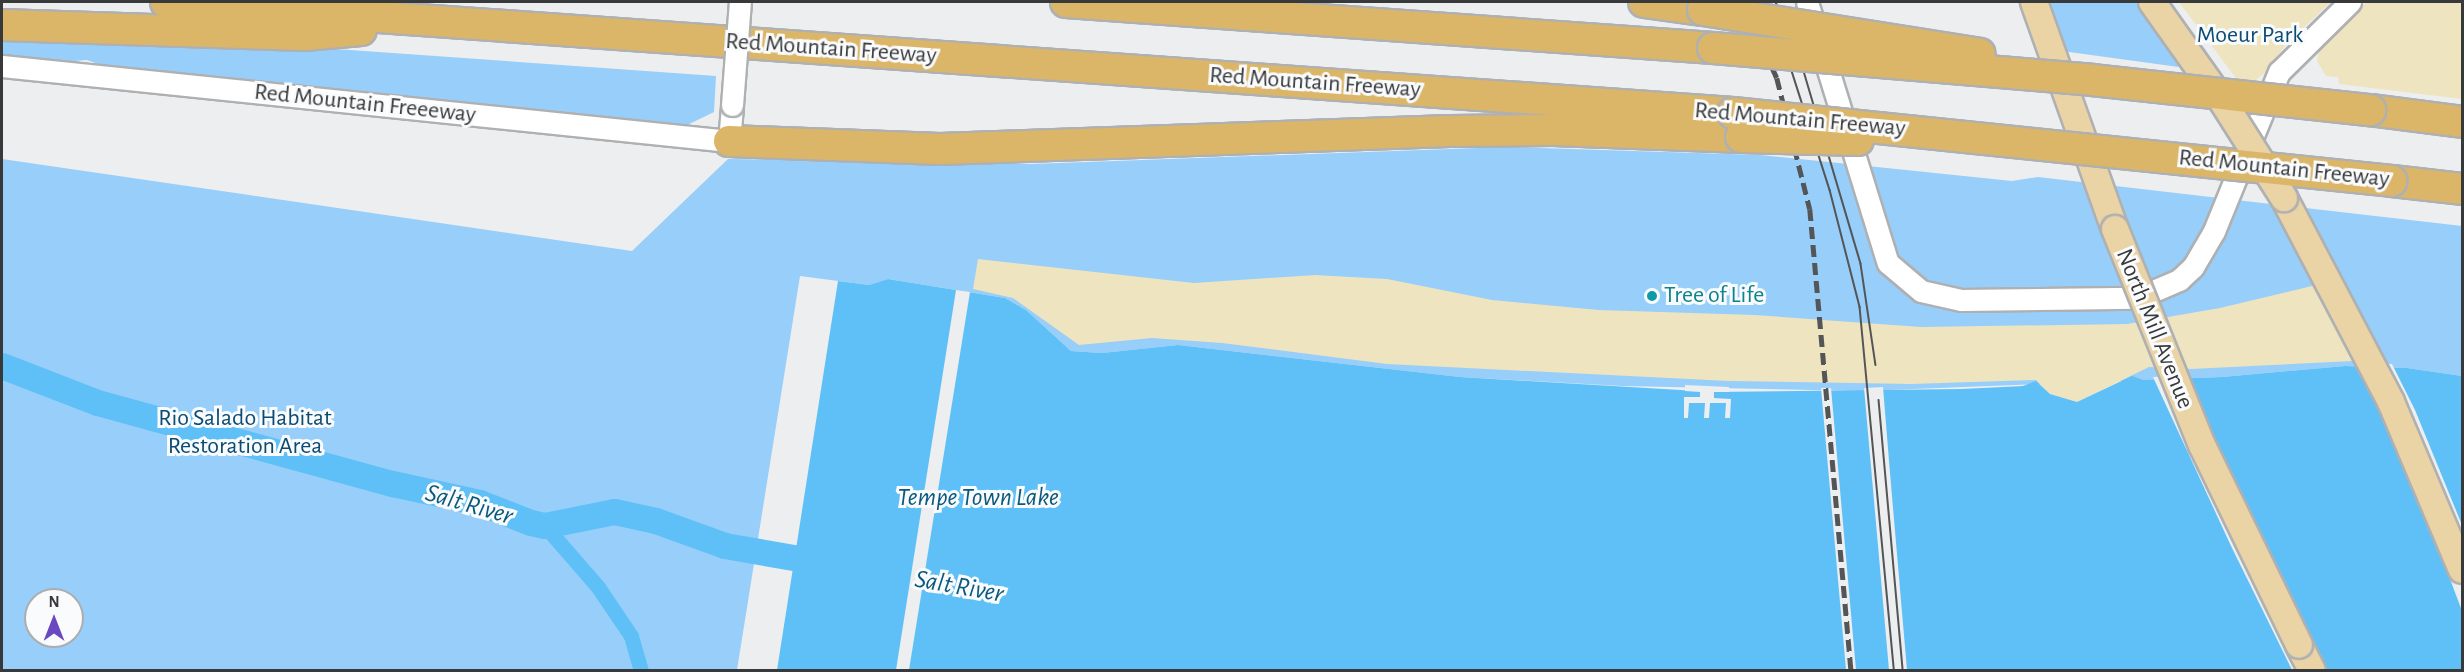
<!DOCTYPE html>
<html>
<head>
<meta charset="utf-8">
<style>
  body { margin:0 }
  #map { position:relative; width:2464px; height:672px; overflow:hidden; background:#eceeef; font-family:"Alegreya Sans",sans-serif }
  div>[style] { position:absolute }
  .green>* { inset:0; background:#97cefa }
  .sand>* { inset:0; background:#eee4bf }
  .water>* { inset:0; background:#5ec0f7 }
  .pier>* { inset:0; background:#eceeef }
  .canal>* { height:15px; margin:-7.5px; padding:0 7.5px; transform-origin:7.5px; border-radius:7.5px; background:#5ec0f7 }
  .river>* { height:26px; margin:-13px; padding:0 13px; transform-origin:13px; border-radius:13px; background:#5ec0f7 }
  .roads { filter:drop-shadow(2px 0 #afb0b2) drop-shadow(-2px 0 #afb0b2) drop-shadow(0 2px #afb0b2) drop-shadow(0 -2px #afb0b2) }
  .minor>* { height:21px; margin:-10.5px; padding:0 10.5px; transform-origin:10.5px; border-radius:10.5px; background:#fff }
  .major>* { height:26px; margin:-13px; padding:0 13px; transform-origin:13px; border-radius:13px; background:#ead3a4 }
  .highway>* { height:30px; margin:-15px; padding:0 15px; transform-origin:15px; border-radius:15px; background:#dcb668 }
  .tram>* { height:1.5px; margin:-0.75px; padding:0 0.75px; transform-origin:0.75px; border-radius:0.75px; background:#545556 }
  .rail>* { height:4.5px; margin-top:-2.25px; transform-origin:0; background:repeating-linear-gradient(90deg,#545556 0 12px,transparent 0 18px) }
  .bridges { filter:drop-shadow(2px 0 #afb0b2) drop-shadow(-2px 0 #afb0b2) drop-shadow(0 2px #afb0b2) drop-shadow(0 -2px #afb0b2) }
  .minor-bridge>* { height:21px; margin:-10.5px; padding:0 10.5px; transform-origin:10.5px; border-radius:10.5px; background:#fff }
  .major-bridge>* { height:26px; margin:-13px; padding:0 13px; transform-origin:13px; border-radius:13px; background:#ead3a4 }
  .highway-bridge>* { height:30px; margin:-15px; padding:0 15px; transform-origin:15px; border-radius:15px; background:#dcb668 }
  .dots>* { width:16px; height:16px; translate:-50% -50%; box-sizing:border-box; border:3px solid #f9fbfd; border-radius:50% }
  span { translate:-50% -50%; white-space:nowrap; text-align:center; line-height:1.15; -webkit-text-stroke:6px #f9fbfd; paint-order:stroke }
  .park-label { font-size:24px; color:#0c4b74 }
  .street-label { font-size:24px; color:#38393a }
  .culture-label { font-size:24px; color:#0d838f }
  .left { translate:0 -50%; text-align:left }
  .water-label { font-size:26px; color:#0b597d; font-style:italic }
  .frame { position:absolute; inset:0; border:3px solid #38393a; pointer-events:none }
  .north { position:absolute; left:24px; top:588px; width:60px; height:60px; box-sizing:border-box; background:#f9fbfd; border:2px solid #acadaf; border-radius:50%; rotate:0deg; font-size:16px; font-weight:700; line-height:24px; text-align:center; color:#38393a }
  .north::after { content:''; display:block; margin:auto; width:21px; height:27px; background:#6b48c0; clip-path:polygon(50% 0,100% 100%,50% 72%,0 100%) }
</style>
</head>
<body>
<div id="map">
  <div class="green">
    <i style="clip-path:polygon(2047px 2px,2143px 2px,2186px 68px,2062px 51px)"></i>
    <i style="clip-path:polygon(2px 34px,139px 35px,716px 76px,714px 112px,681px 128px,161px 72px,104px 66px,87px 60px,61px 62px,2px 56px)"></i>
    <i style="clip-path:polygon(evenodd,1505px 147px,1760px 155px,2012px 181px,2038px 177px,2462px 226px,2462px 376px,2407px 368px,2345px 366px,2222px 377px,1862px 391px,1622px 386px,1460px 377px,1178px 345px,1102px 353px,1071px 351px,1026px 310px,1005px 298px,888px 279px,869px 285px,800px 276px,737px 670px,2px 670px,2px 159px,632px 251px,728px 159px,1032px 164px,1505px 147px,36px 600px,72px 600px,72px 636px,36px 636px,36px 600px)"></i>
  </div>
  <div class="sand">
    <i style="clip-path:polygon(2179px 2px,2331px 2px,2286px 44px,2266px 72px,2244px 89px)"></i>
    <i style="clip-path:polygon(2367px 2px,2462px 2px,2462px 99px,2339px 84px,2338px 77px,2326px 76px,2317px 61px,2320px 44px)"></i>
    <i style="clip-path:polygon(978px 259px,1194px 283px,1315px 275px,1387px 279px,1492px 300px,1599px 310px,1755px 315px,1921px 327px,2127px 324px,2220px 308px,2316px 285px,2353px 361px,2191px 369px,2149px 367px,2077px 402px,2050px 394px,2036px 380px,1911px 384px,1729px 381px,1387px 364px,1222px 343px,1152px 338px,1079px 345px,1013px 298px,973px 289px)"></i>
  </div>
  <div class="water">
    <i style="clip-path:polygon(888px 279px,1005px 298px,1026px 310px,1071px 351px,1102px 353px,1178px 345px,1460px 377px,1714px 392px,1962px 389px,2023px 386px,2036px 381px,2050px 394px,2077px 402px,2132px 376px,2143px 380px,2222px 377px,2345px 366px,2407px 368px,2462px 376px,2462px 670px,777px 670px,838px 281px,869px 285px)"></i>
  </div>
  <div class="pier">
    <i style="clip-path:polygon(956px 290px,970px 292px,909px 670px,896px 670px)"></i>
    <i style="clip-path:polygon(2357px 363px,2392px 364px,2415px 410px,2462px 525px,2462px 611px,2432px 531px)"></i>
    <i style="clip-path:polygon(2185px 375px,2253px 524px,2326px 670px,2292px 670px,2231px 546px,2153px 377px)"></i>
    <i style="clip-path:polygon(1685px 385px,1729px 387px,1729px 392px,1714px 392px,1714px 398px,1731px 399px,1730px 418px,1725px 418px,1726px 403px,1710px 403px,1709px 418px,1704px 418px,1705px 403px,1689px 403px,1688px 418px,1684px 418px,1684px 397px,1700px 397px,1700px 392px,1685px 391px)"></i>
    <i style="clip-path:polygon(1883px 387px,1890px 473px,1907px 670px,1889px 670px,1864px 388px)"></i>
    <i style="clip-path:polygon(1821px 388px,1831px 388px,1856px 670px,1846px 670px)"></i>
  </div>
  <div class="canal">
    <i style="left:545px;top:526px;width:81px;rotate:49deg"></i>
    <i style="left:598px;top:587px;width:59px;rotate:56deg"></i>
    <i style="left:631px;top:636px;width:35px;rotate:74deg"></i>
  </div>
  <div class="river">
    <i style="left:2px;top:366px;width:103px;rotate:21.1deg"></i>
    <i style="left:98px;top:403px;width:306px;rotate:15.4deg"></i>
    <i style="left:393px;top:484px;width:89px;rotate:12.3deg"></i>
    <i style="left:480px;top:503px;width:55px;rotate:21.4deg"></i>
    <i style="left:531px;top:523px;width:14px;rotate:12deg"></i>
    <i style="left:545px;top:526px;width:71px;rotate:-11.3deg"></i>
    <i style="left:615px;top:512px;width:42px;rotate:12.4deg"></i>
    <i style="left:656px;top:521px;width:73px;rotate:19.9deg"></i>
    <i style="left:725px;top:546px;width:105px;rotate:9.9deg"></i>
  </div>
  <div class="roads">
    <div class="minor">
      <i style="left:1807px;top:2px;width:273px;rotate:72.8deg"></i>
      <i style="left:1888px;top:263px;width:43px;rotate:40.3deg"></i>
      <i style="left:1921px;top:291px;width:41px;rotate:12.7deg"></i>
      <i style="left:1961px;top:300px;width:176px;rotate:-0.7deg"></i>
      <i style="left:2137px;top:298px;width:46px;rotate:-23.2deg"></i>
      <i style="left:2179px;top:280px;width:19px;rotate:-43deg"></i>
      <i style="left:2193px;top:267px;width:42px;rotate:-59.7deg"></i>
      <i style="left:2214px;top:231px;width:172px;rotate:-67.8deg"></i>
      <i style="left:2279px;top:72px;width:100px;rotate:-44.6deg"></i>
      <i style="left:2px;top:66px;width:731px;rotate:5.89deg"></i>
      <i style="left:729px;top:141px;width:36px;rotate:-85deg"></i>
    </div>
    <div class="major">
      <i style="left:2034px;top:2px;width:241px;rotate:70.4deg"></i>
      <i style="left:2152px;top:2px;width:123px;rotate:54.6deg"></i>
      <i style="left:2284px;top:198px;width:230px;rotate:62.3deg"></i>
      <i style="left:2391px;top:402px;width:182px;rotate:67.1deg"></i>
      <i style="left:2299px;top:645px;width:28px;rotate:63deg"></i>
    </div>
    <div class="highway">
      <i style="left:166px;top:2px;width:1571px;rotate:4.05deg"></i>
      <i style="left:1066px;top:2px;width:649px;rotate:4.07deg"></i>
      <i style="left:1644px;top:2px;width:60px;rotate:7.7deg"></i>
      <i style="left:2px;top:25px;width:303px;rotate:1.9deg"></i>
      <i style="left:305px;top:35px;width:56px;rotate:-5.1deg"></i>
      <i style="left:2370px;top:110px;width:93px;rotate:7.4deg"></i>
      <i style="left:729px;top:141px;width:211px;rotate:2.2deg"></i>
      <i style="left:940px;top:149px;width:510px;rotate:-2.02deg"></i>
      <i style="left:1450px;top:131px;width:103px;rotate:-0.6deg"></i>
      <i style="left:1553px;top:130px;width:188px;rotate:2.1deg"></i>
      <i style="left:2392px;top:181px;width:70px;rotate:6.5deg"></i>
    </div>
  </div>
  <div class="tram">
    <i style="left:1764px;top:2px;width:74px;rotate:67.9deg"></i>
    <i style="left:1792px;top:71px;width:125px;rotate:72.3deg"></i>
    <i style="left:1830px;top:190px;width:121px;rotate:75.6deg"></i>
    <i style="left:1860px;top:307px;width:365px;rotate:84.6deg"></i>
    <i style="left:1776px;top:2px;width:71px;rotate:67.8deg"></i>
    <i style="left:1803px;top:68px;width:204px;rotate:73.5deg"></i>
    <i style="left:1861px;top:264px;width:102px;rotate:81.6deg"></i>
    <i style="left:1879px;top:400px;width:271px;rotate:84.9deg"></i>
  </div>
  <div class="rail">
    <i style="left:1743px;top:2px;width:83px;rotate:65.9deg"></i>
    <i style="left:1777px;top:78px;width:135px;rotate:75.9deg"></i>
    <i style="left:1810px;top:209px;width:463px;rotate:84.9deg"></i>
  </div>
  <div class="bridges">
    <div class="minor-bridge">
      <i style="left:732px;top:105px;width:103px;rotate:-85.6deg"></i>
    </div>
    <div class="major-bridge">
      <i style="left:2223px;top:102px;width:114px;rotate:57.6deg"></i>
      <i style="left:2115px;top:229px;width:233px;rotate:68.1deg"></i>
      <i style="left:2202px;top:445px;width:222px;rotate:64.1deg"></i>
    </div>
    <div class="highway-bridge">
      <i style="left:1703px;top:10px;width:280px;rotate:9deg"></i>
      <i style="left:1713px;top:48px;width:380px;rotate:4.8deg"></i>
      <i style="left:2092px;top:80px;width:280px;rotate:6.2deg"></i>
      <i style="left:1733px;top:113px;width:662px;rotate:5.89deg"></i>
      <i style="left:1741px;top:137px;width:117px;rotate:1.5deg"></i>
    </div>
  </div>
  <div class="dots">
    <i style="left:1652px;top:296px;background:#0f9aa8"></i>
  </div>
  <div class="park-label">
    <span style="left:2250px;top:36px">Moeur Park</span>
    <span style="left:245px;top:433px">Rio Salado Habitat<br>Restoration Area</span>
  </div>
  <div class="street-label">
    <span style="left:831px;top:49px;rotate:4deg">Red Mountain Freeway</span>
    <span style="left:1315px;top:83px;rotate:4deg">Red Mountain Freeway</span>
    <span style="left:365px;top:104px;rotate:6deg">Red Mountain Freeeway</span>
    <span style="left:1800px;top:120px;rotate:5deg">Red Mountain Freeway</span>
    <span style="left:2284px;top:169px;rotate:6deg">Red Mountain Freeway</span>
    <span style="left:2154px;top:329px;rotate:68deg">North Mill Avenue</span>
  </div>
  <div class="culture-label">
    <span class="left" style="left:1664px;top:296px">Tree of Life</span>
  </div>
  <div class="water-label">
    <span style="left:978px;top:498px">Tempe Town Lake</span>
    <span style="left:469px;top:505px;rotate:16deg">Salt River</span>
    <span style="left:959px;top:587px;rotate:10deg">Salt River</span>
  </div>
  <div class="frame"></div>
  <div class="north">N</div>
</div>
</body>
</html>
